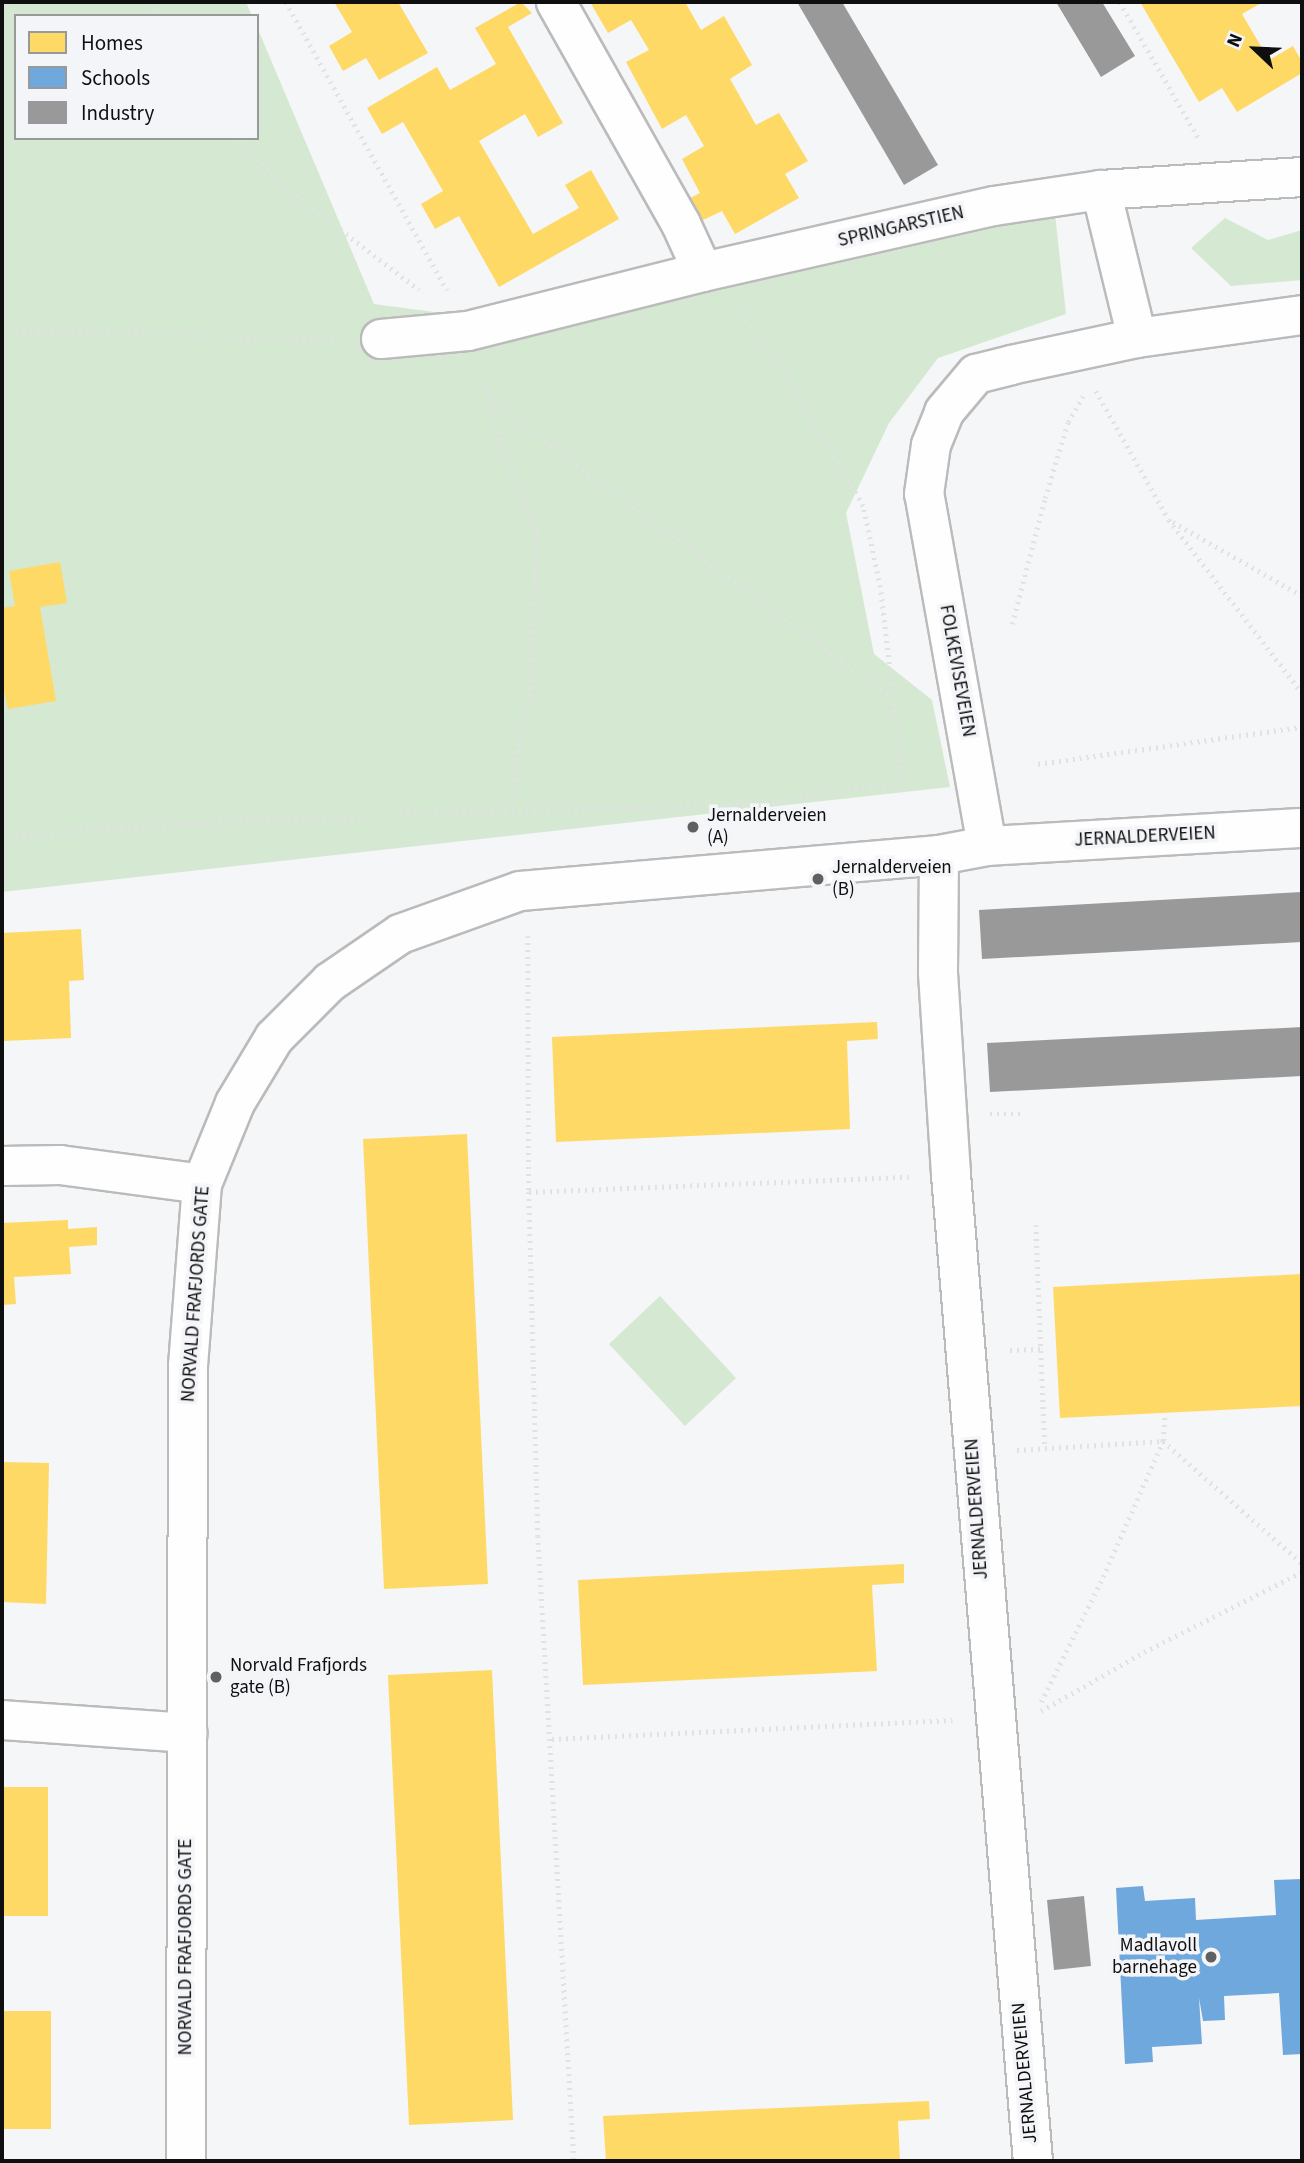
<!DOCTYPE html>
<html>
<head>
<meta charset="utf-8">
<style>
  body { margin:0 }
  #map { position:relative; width:1304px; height:2163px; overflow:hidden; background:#f5f6f7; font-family:"Source Sans 3",sans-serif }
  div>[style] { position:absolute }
  .green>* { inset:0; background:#d5e8d2 }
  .homes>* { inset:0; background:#ffd966 }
  .schools>* { inset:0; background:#6fa8dc }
  .industry>* { inset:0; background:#999 }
  .path>* { height:4.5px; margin-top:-2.25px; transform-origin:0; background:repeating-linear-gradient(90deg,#e1e2e2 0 2px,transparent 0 7px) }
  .roads { filter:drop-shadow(2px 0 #bbbbbc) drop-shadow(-2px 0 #bbbbbc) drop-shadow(0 2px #bbbbbc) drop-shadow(0 -2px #bbbbbc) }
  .street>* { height:38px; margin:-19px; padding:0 19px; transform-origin:19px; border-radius:19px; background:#fefefe }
  .secondary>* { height:38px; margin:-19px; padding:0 19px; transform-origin:19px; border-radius:19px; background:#fefefe }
  .dots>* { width:19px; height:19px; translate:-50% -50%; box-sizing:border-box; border:4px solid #f4f5f8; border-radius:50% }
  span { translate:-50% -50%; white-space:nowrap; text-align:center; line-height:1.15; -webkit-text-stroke:7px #f4f5f8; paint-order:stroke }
  .street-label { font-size:19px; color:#0f0f10 }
  .poi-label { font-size:19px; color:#0f0f10 }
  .left { translate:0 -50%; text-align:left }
  .right { translate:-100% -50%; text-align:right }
  .frame { position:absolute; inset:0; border:4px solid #0f0f10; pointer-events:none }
  .legend { position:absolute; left:14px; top:14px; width:245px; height:126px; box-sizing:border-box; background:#f4f5f8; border:2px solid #98999b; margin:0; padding:9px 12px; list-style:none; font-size:21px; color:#0f0f10 }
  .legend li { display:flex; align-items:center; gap:14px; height:35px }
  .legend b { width:35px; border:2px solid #98999b }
  .north { position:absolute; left:1220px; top:14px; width:70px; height:70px; -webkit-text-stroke:5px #f4f5f8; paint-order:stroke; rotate:293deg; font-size:19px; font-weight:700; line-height:28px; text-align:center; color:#0f0f10 }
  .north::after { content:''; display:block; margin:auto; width:24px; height:32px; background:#0f0f10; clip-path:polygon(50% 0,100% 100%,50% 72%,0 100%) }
</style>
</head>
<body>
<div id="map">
  <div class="green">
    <i style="clip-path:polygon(2px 2px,246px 2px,252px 16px,16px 16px,16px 138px,257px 138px,257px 27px,374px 304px,553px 328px,1055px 214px,1066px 314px,938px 358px,889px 423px,846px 513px,874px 654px,932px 700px,950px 787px,2px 892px)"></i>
    <i style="clip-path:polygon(1225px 218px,1268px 240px,1302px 230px,1302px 280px,1231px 286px,1191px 248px)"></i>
    <i style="clip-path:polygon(660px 1296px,736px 1378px,685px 1426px,609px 1344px)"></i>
  </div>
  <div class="homes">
    <i style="clip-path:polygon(334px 2px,398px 2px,428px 53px,379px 80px,366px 58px,343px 71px,329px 46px,352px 32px)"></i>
    <i style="clip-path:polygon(521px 2px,532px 13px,508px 27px,563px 123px,538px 137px,525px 114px,479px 141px,533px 234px,579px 208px,565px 185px,591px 170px,619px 219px,499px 287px,459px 216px,435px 229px,421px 204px,443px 191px,403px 122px,382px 134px,367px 108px,437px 67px,450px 90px,496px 64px,475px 28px)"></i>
    <i style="clip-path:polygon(590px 2px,685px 2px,701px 30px,724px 16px,752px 65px,730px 79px,756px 125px,779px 113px,808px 161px,785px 174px,799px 198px,735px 234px,722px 211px,699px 222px,686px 200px,700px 193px,682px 159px,704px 146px,686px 115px,662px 129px,626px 62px,649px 50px,631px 20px,608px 33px)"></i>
    <i style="clip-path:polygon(1140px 2px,1263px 2px,1242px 14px,1269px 60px,1293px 46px,1302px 62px,1302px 73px,1237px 112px,1222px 88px,1199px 102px)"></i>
    <i style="clip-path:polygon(60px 562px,67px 603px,40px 607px,56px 701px,8px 709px,2px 682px,2px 608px,15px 606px,9px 571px)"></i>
    <i style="clip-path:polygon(81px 929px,84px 980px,69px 981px,71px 1038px,3px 1041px,2px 933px)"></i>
    <i style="clip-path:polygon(877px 1022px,878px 1039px,847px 1041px,850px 1129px,556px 1142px,552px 1037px)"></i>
    <i style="clip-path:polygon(467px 1134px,488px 1584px,384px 1589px,363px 1139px)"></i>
    <i style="clip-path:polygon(68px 1220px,68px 1229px,97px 1227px,97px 1245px,69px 1247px,71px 1274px,14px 1277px,16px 1304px,2px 1305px,2px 1223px)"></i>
    <i style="clip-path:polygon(1302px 1274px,1302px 1406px,1060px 1418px,1053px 1287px)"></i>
    <i style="clip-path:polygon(2px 1462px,49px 1463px,46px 1604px,2px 1602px)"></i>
    <i style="clip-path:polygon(904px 1564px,904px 1583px,872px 1585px,877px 1671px,583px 1685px,578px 1580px)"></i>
    <i style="clip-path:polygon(492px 1670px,513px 2120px,409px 2125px,388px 1675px)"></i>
    <i style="clip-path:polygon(2px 1787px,48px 1787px,48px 1916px,2px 1916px)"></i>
    <i style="clip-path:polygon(2px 2011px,51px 2011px,51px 2129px,2px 2129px)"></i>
    <i style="clip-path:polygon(929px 2101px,930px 2119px,898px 2121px,900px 2161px,606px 2161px,603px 2116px)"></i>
  </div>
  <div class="schools">
    <i style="clip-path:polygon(1302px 1879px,1302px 2054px,1283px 2055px,1279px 1993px,1224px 1996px,1225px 2020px,1203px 2021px,1199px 1998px,1202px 2044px,1152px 2047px,1153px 2062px,1125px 2064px,1116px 1888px,1143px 1886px,1145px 1901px,1195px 1898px,1196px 1920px,1276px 1915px,1274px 1880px)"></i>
  </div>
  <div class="industry">
    <i style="clip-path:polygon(797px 2px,842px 2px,938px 165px,904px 185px)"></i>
    <i style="clip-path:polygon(1056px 2px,1102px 2px,1135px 56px,1101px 77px)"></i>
    <i style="clip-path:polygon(1302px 892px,1302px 942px,982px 959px,979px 910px)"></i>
    <i style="clip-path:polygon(1302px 1027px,1302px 1076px,990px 1092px,987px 1043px)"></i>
    <i style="clip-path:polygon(1084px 1896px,1091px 1966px,1054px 1970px,1047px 1900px)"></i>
  </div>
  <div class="path">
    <i style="left:149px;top:2px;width:17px;rotate:57deg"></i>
    <i style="left:286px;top:2px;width:330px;rotate:60.8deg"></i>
    <i style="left:1120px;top:2px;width:158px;rotate:60deg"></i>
    <i style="left:238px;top:138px;width:68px;rotate:46.2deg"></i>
    <i style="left:285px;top:187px;width:169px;rotate:37.5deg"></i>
    <i style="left:2px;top:332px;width:336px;rotate:1deg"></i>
    <i style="left:476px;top:375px;width:19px;rotate:54deg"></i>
    <i style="left:487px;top:390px;width:89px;rotate:40.9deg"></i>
    <i style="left:554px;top:448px;width:423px;rotate:36.5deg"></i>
    <i style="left:487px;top:391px;width:63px;rotate:74.4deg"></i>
    <i style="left:504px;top:452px;width:87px;rotate:67.8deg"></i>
    <i style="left:537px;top:533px;width:172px;rotate:92.3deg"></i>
    <i style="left:530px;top:705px;width:27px;rotate:112deg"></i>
    <i style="left:520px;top:730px;width:78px;rotate:95.9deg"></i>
    <i style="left:1096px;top:391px;width:148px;rotate:60.5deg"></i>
    <i style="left:1169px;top:520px;width:218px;rotate:52.4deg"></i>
    <i style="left:1173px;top:522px;width:149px;rotate:29.8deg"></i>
    <i style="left:1012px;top:624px;width:130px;rotate:-75.3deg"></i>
    <i style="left:1045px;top:498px;width:79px;rotate:-73.2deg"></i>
    <i style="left:1068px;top:422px;width:30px;rotate:-60deg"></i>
    <i style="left:1038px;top:764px;width:267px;rotate:-8deg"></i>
    <i style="left:2px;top:836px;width:245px;rotate:-3.8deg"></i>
    <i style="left:246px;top:820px;width:519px;rotate:-1.88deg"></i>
    <i style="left:765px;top:803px;width:140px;rotate:-8.7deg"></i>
    <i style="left:903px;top:782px;width:196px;rotate:-96.7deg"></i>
    <i style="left:880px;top:587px;width:83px;rotate:-101.9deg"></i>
    <i style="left:863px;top:506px;width:148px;rotate:-120.9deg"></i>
    <i style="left:787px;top:379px;width:85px;rotate:-124.4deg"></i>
    <i style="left:528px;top:936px;width:256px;rotate:89.8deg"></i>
    <i style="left:529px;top:1192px;width:344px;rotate:88.5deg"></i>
    <i style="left:538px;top:1536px;width:626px;rotate:86.7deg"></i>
    <i style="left:990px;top:1114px;width:32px"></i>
    <i style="left:529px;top:1192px;width:380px;rotate:-2.3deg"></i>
    <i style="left:1036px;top:1225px;width:223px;rotate:87.7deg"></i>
    <i style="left:1010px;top:1350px;width:34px;rotate:-2deg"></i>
    <i style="left:1017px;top:1450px;width:146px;rotate:-3.5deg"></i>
    <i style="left:1163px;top:1441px;width:28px;rotate:-86deg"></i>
    <i style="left:1041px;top:1702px;width:140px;rotate:-63.6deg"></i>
    <i style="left:1103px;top:1577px;width:149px;rotate:-66.2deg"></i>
    <i style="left:1163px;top:1441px;width:185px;rotate:41.3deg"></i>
    <i style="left:1041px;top:1711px;width:119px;rotate:-29.8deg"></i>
    <i style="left:1144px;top:1652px;width:177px;rotate:-26.9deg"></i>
    <i style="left:552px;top:1739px;width:401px;rotate:-2.7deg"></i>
  </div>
  <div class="roads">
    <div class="street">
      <i style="left:1101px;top:190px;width:152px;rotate:76.3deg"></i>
      <i style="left:703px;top:272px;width:298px;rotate:-12.8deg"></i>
      <i style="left:994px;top:206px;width:108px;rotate:-8.5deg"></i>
      <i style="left:1101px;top:190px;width:201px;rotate:-3.7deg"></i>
      <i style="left:381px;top:339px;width:87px;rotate:-5.3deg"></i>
      <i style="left:468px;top:331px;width:242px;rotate:-14.1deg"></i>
      <i style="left:703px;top:272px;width:53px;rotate:-114.6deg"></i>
      <i style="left:681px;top:224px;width:255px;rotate:-119.4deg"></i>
      <i style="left:987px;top:846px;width:316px;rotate:-3.3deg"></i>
      <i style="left:939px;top:855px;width:118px;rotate:90.5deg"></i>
      <i style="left:938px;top:973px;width:202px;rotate:86.3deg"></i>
      <i style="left:951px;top:1175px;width:989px;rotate:85.25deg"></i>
      <i style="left:2px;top:1166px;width:58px;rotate:-1deg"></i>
      <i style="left:60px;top:1165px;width:143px;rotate:7.6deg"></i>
      <i style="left:2px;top:1720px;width:186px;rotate:4deg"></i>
    </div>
    <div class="secondary">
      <i style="left:186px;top:2161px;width:795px;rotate:-89.86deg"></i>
      <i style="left:188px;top:1366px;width:183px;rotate:-85.6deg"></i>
      <i style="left:202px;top:1184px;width:87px;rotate:-67.8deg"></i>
      <i style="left:235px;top:1103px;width:76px;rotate:-59deg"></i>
      <i style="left:274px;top:1038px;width:79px;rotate:-45deg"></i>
      <i style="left:330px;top:982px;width:85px;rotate:-34.4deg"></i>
      <i style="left:400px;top:934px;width:127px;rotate:-19.7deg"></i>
      <i style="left:520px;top:891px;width:421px;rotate:-4.9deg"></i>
      <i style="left:939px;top:855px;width:49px;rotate:-10.6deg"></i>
      <i style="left:987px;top:846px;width:358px;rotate:-100.1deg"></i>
      <i style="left:924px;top:494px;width:49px;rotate:-81.9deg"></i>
      <i style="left:931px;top:445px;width:35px;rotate:-68deg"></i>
      <i style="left:944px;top:412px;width:50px;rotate:-49.9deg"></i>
      <i style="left:976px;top:374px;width:36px;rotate:-14deg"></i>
      <i style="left:1011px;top:365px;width:129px;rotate:-12.1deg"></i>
      <i style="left:1137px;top:338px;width:167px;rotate:-7.9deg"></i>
    </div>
  </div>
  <div class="dots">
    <i style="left:693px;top:827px;background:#606061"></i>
    <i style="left:818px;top:879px;background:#606061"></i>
    <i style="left:216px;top:1677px;background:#606061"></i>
    <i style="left:1211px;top:1957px;background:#606061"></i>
  </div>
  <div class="street-label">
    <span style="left:901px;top:227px;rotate:-13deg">SPRINGARSTIEN</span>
    <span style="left:957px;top:671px;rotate:80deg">FOLKEVISEVEIEN</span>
    <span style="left:1145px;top:837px;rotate:-3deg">JERNALDERVEIEN</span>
    <span style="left:196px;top:1294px;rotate:-86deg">NORVALD FRAFJORDS GATE</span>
    <span style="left:977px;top:1509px;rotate:-94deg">JERNALDERVEIEN</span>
    <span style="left:186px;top:1947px;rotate:-90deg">NORVALD FRAFJORDS GATE</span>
    <span style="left:1025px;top:2073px;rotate:-95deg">JERNALDERVEIEN</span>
  </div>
  <div class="poi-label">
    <span class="left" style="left:707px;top:827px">Jernalderveien<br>(A)</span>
    <span class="left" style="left:832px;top:879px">Jernalderveien<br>(B)</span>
    <span class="left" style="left:230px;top:1677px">Norvald Frafjords<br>gate (B)</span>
    <span class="right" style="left:1197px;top:1957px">Madlavoll<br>barnehage</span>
  </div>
  <div class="frame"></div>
  <ul class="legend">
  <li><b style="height:19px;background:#ffd966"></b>Homes</li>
  <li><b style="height:19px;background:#6fa8dc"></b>Schools</li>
  <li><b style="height:19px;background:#999"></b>Industry</li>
  </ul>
  <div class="north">N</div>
</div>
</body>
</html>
